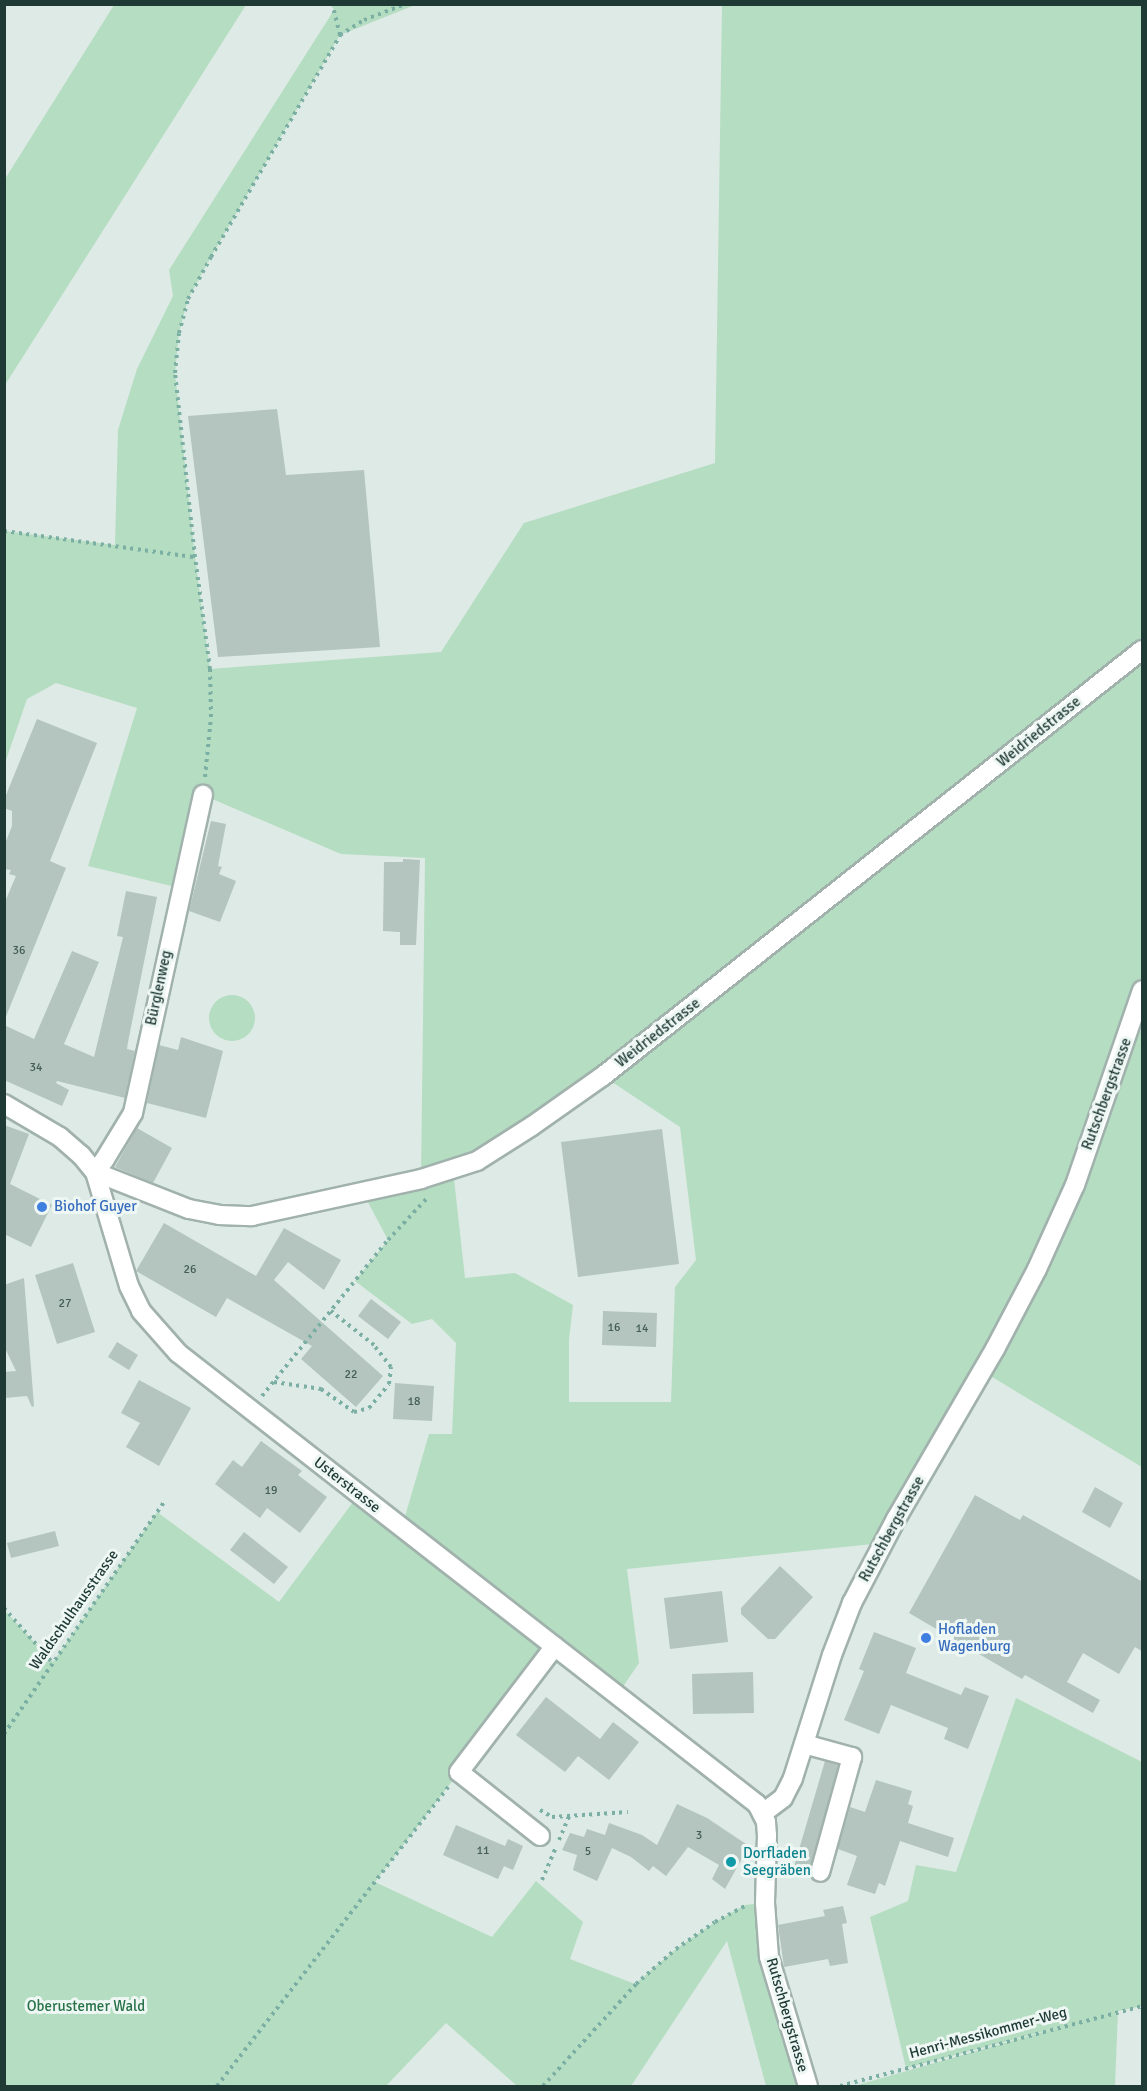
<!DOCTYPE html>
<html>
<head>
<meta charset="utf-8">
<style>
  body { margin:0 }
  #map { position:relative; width:1147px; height:2091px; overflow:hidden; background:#deeae5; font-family:Signika,sans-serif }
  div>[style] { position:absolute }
  .green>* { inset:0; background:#b5ddc2 }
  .round { border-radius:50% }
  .building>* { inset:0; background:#b3c5be }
  .path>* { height:4px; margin-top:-2px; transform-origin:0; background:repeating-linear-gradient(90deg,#7cafa3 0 3px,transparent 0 7.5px) }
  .roads { filter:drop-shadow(2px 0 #a1b2ad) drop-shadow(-2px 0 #a1b2ad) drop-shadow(0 2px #a1b2ad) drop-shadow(0 -2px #a1b2ad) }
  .minor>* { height:18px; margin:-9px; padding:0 9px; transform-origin:9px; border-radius:9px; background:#fff }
  .dots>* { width:16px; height:16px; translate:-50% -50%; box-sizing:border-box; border:3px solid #eef7f3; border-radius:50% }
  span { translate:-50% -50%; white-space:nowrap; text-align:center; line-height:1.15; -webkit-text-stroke:6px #eef7f3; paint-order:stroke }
  .number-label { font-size:12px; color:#445d57 }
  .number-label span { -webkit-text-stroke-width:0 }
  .street-label { font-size:15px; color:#1f3a35 }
  .shop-label { font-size:15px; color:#366cbe }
  .left { translate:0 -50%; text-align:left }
  .culture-label { font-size:15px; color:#0d838f }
  .park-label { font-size:15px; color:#277249 }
  .frame { position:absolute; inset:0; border:6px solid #1f3a35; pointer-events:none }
</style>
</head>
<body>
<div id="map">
  <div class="green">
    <i style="clip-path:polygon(114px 5px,246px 5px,5px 385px,5px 179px)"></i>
    <i style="clip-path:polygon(evenodd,331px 5px,415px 5px,340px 35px,211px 257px,188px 299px,179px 333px,175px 373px,195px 557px,210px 669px,441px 652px,524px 523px,715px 463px,722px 5px,1142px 5px,1142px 990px,1131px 1026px,1142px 1032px,1142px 1467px,982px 1371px,883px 1543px,627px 1569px,639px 1663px,618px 1694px,555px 1647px,375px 1882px,492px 1937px,536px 1881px,583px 1922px,570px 1959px,635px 1984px,676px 1949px,715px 1922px,745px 1905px,765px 1903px,808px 2086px,766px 2086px,727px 1941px,631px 2086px,517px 2086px,446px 2023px,386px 2086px,5px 2086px,5px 1611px,53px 1662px,157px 1512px,279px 1602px,359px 1494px,402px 1527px,429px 1434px,452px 1434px,456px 1343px,432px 1319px,412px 1324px,355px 1281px,388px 1240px,362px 1191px,421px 1178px,425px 858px,341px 854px,203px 795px,180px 888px,88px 866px,137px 708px,56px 683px,27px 699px,5px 763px,5px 531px,115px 545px,118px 430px,137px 369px,173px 296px,169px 270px,334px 10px,331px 5px,603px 1076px,680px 1127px,696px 1260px,675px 1287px,671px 1402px,569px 1402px,569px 1339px,573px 1305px,515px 1273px,465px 1278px,453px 1170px,603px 1076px)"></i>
    <i class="round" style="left:209px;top:995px;width:46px;height:46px"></i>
    <i style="clip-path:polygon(1016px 1698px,1142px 1762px,1142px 2006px,1118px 2011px,1115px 2086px,854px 2086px,1071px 2024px,906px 2068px,870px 1917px,908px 1901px,916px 1865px,956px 1872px)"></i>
  </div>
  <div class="building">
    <i style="clip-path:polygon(277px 409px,286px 475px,364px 470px,380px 647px,218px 657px,188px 416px)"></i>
    <i style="clip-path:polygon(37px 719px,97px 743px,50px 861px,66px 868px,5px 1019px,4px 904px,16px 876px,9px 874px,11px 870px,4px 869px,4px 846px,12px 826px,12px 811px,4px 808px,4px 800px)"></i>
    <i style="clip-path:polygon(211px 821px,226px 824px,218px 866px,222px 867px,219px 874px,236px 881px,220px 922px,189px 911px)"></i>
    <i style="clip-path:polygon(403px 859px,420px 860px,416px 945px,400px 945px,400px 932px,383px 931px,384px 862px,403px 862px)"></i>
    <i style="clip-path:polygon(126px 891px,157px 897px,128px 1042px,127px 1049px,135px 1051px,125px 1098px,57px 1081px,56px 1083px,69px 1090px,62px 1106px,4px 1080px,4px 1025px,34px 1039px,72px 951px,99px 962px,64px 1044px,94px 1057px,123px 937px,117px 936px)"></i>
    <i style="clip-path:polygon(181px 1037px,223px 1051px,206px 1118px,147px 1103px,159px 1045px,178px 1050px)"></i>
    <i style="clip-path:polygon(4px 1125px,29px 1134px,10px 1184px,52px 1205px,31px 1247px,4px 1234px)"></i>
    <i style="clip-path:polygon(137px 1128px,172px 1148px,153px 1183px,115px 1167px)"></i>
    <i style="clip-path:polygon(662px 1129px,679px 1264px,578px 1277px,561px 1142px)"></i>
    <i style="clip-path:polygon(164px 1223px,256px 1276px,284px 1228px,341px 1260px,324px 1290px,288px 1262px,274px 1280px,383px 1376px,356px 1407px,301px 1359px,312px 1346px,227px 1298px,216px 1317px,136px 1271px)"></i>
    <i style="clip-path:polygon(73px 1263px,95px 1332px,57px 1344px,35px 1275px)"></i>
    <i style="clip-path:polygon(24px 1278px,34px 1406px,32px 1407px,27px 1396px,4px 1398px,4px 1372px,16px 1371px,4px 1346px,4px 1285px)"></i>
    <i style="clip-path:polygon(371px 1299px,401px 1322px,388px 1339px,358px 1316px)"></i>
    <i style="clip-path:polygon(603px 1311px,657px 1313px,656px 1347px,602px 1345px)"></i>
    <i style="clip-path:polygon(117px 1342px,138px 1355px,129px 1370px,108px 1357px)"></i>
    <i style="clip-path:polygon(139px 1380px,191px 1408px,159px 1466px,126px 1447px,140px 1423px,121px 1413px)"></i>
    <i style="clip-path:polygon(395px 1383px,434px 1386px,432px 1421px,393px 1419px)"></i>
    <i style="clip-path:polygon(261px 1441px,302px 1471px,298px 1475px,327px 1497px,300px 1533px,267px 1508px,260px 1518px,215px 1484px,233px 1460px,242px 1467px)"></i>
    <i style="clip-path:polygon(1095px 1487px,1123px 1503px,1110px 1528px,1082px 1512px)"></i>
    <i style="clip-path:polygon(975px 1495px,1020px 1520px,1023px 1515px,1143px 1582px,1143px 1652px,1135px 1647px,1119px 1674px,1083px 1653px,1067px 1682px,1100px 1700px,1093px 1713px,1025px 1675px,1022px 1679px,909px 1613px)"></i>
    <i style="clip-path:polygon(55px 1531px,59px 1546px,11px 1558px,7px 1543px)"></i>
    <i style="clip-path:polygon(244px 1532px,288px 1567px,274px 1584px,230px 1550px)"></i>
    <i style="clip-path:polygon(780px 1566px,813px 1597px,775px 1639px,768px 1639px,741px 1614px,741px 1608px)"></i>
    <i style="clip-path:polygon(722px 1591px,728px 1642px,670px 1649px,664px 1598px)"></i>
    <i style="clip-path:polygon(874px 1632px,916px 1648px,906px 1673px,961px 1695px,965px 1687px,989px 1696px,968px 1749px,944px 1739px,948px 1728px,891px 1705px,879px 1734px,844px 1720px,864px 1671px,859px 1669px)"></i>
    <i style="clip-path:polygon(753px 1672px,754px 1713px,693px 1714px,692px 1674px)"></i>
    <i style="clip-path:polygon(546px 1697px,600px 1739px,613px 1722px,639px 1742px,609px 1780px,578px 1756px,565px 1772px,516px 1735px)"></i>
    <i style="clip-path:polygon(825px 1761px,838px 1765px,809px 1875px,793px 1870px)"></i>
    <i style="clip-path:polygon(876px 1780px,912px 1791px,908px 1804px,913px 1806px,908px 1823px,954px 1838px,948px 1857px,900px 1841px,885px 1886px,879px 1883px,875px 1894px,847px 1885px,857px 1856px,838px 1849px,850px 1807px,865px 1812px)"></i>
    <i style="clip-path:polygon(677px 1804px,707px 1818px,749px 1846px,725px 1889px,712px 1879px,719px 1865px,688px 1847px,666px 1876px,653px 1866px,649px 1871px,631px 1857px,612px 1848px,597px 1881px,573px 1870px,577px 1855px,562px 1850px,570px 1833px,584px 1837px,587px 1829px,605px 1835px,609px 1823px,642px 1835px,657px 1845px)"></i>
    <i style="clip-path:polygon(456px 1825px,505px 1846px,508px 1839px,523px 1846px,513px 1870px,504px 1866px,498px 1879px,443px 1855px)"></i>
    <i style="clip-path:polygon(843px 1906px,847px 1923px,842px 1924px,848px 1963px,830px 1966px,828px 1959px,784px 1967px,778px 1925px,825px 1916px,823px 1910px)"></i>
  </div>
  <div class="path">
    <i style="left:340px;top:35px;width:28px;rotate:-32deg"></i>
    <i style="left:364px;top:20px;width:44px;rotate:-21.3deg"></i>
    <i style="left:4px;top:531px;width:193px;rotate:7.8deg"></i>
    <i style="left:205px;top:777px;width:60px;rotate:-84.3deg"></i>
    <i style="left:211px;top:717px;width:48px;rotate:-91.2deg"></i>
    <i style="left:210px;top:669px;width:113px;rotate:-97.6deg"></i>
    <i style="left:195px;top:557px;width:185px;rotate:-96.2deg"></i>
    <i style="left:175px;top:373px;width:40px;rotate:-84.3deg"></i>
    <i style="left:179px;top:333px;width:35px;rotate:-75deg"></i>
    <i style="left:188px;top:299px;width:48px;rotate:-61.3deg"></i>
    <i style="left:211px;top:257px;width:257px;rotate:-59.8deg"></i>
    <i style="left:340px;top:35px;width:32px;rotate:-104deg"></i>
    <i style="left:274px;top:1382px;width:48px;rotate:8.5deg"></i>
    <i style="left:321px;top:1389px;width:40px;rotate:34.9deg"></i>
    <i style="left:354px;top:1412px;width:16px;rotate:-15deg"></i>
    <i style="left:369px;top:1408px;width:31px;rotate:-50deg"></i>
    <i style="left:389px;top:1384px;width:17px;rotate:-83deg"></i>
    <i style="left:391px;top:1367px;width:28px;rotate:-128deg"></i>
    <i style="left:374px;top:1345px;width:55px;rotate:-141.7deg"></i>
    <i style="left:262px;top:1396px;width:201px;rotate:-51.1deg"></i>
    <i style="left:388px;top:1240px;width:59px;rotate:-47.1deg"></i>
    <i style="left:4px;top:1608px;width:72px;rotate:48.4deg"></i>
    <i style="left:4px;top:1734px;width:283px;rotate:-55.4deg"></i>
    <i style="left:540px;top:1810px;width:14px;rotate:30deg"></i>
    <i style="left:552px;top:1817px;width:76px;rotate:-3.8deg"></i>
    <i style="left:559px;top:1840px;width:26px;rotate:-67deg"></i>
    <i style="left:542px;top:1880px;width:36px;rotate:-67deg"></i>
    <i style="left:217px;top:2086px;width:378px;rotate:-52.3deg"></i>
    <i style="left:543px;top:2086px;width:138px;rotate:-47.6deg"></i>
    <i style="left:636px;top:1984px;width:53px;rotate:-41.2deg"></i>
    <i style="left:676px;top:1949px;width:47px;rotate:-34.7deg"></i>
    <i style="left:715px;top:1922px;width:36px;rotate:-28deg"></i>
    <i style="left:840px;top:2086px;width:312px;rotate:-14.8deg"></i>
  </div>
  <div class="roads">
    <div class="minor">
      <i style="left:4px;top:1104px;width:65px;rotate:30.5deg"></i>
      <i style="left:60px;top:1137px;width:28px;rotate:41deg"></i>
      <i style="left:81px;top:1155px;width:22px;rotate:51deg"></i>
      <i style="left:95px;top:1172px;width:119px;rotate:73.4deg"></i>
      <i style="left:129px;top:1286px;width:28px;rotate:64deg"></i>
      <i style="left:141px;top:1311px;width:56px;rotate:48.6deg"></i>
      <i style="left:178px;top:1353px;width:734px;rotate:37.92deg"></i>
      <i style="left:757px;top:1804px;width:20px;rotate:63deg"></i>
      <i style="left:766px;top:1822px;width:13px;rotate:86deg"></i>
      <i style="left:767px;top:1835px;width:68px;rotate:91.7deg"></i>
      <i style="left:765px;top:1903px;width:54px;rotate:85.8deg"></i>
      <i style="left:769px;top:1957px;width:135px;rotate:73.2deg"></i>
      <i style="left:95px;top:1172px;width:101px;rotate:21.5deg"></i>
      <i style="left:189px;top:1209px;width:31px;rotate:11deg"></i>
      <i style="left:219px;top:1215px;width:33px;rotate:2deg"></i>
      <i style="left:252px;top:1216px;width:173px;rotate:-12.3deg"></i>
      <i style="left:421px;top:1179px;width:59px;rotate:-17.8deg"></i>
      <i style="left:477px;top:1161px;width:65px;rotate:-32.5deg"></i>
      <i style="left:532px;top:1126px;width:87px;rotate:-35.2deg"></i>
      <i style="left:603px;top:1076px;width:687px;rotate:-38.32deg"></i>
      <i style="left:95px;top:1172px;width:16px;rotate:-52deg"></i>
      <i style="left:105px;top:1159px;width:54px;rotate:-58.7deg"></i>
      <i style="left:133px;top:1113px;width:326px;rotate:-77.6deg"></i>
      <i style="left:804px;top:1744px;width:50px;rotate:15.2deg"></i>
      <i style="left:852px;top:1757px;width:119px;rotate:105.5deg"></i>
      <i style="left:763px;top:1813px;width:25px;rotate:-37deg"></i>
      <i style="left:783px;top:1798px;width:22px;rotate:-63deg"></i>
      <i style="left:793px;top:1778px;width:129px;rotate:-72.4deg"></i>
      <i style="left:832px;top:1655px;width:56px;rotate:-69deg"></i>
      <i style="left:852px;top:1603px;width:95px;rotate:-62.4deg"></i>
      <i style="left:896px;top:1519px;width:197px;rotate:-59.8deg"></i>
      <i style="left:995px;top:1349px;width:90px;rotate:-62.3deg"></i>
      <i style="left:1037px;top:1269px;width:92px;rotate:-65.7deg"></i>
      <i style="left:1075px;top:1185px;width:206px;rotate:-71deg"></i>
      <i style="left:540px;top:1836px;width:103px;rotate:-141.7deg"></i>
      <i style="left:459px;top:1772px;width:158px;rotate:-52.7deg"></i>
    </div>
  </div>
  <div class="dots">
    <i style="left:42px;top:1207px;background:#3f7fe0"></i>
    <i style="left:926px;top:1638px;background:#3f7fe0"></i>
    <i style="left:731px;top:1862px;background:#0f9aa8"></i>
  </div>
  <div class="number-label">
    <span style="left:19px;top:951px">36</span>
    <span style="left:36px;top:1068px">34</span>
    <span style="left:190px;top:1270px">26</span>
    <span style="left:65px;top:1304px">27</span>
    <span style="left:614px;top:1328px">16</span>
    <span style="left:642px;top:1329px">14</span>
    <span style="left:351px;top:1375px">22</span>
    <span style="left:414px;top:1402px">18</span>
    <span style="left:271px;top:1491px">19</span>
    <span style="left:699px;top:1836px">3</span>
    <span style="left:483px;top:1851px">11</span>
    <span style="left:588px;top:1852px">5</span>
  </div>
  <div class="street-label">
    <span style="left:1039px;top:732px;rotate:-39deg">Weidriedstrasse</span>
    <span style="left:159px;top:988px;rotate:-78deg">Bürglenweg</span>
    <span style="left:658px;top:1033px;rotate:-38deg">Weidriedstrasse</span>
    <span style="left:1107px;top:1094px;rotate:-70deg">Rutschbergstrasse</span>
    <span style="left:347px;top:1485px;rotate:38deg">Usterstrasse</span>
    <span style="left:892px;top:1529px;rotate:-61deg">Rutschbergstrasse</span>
    <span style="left:74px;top:1610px;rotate:-55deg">Waldschulhausstrasse</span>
    <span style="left:787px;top:2015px;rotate:74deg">Rutschbergstrasse</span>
    <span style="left:988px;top:2033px;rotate:-15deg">Henri-Messikommer-Weg</span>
  </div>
  <div class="shop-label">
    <span class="left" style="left:54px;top:1207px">Biohof Guyer</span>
    <span class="left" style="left:938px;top:1638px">Hofladen<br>Wagenburg</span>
  </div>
  <div class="culture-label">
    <span class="left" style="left:743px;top:1862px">Dorfladen<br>Seegräben</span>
  </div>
  <div class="park-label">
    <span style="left:86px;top:2007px">Oberustemer Wald</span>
  </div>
  <div class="frame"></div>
</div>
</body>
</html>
